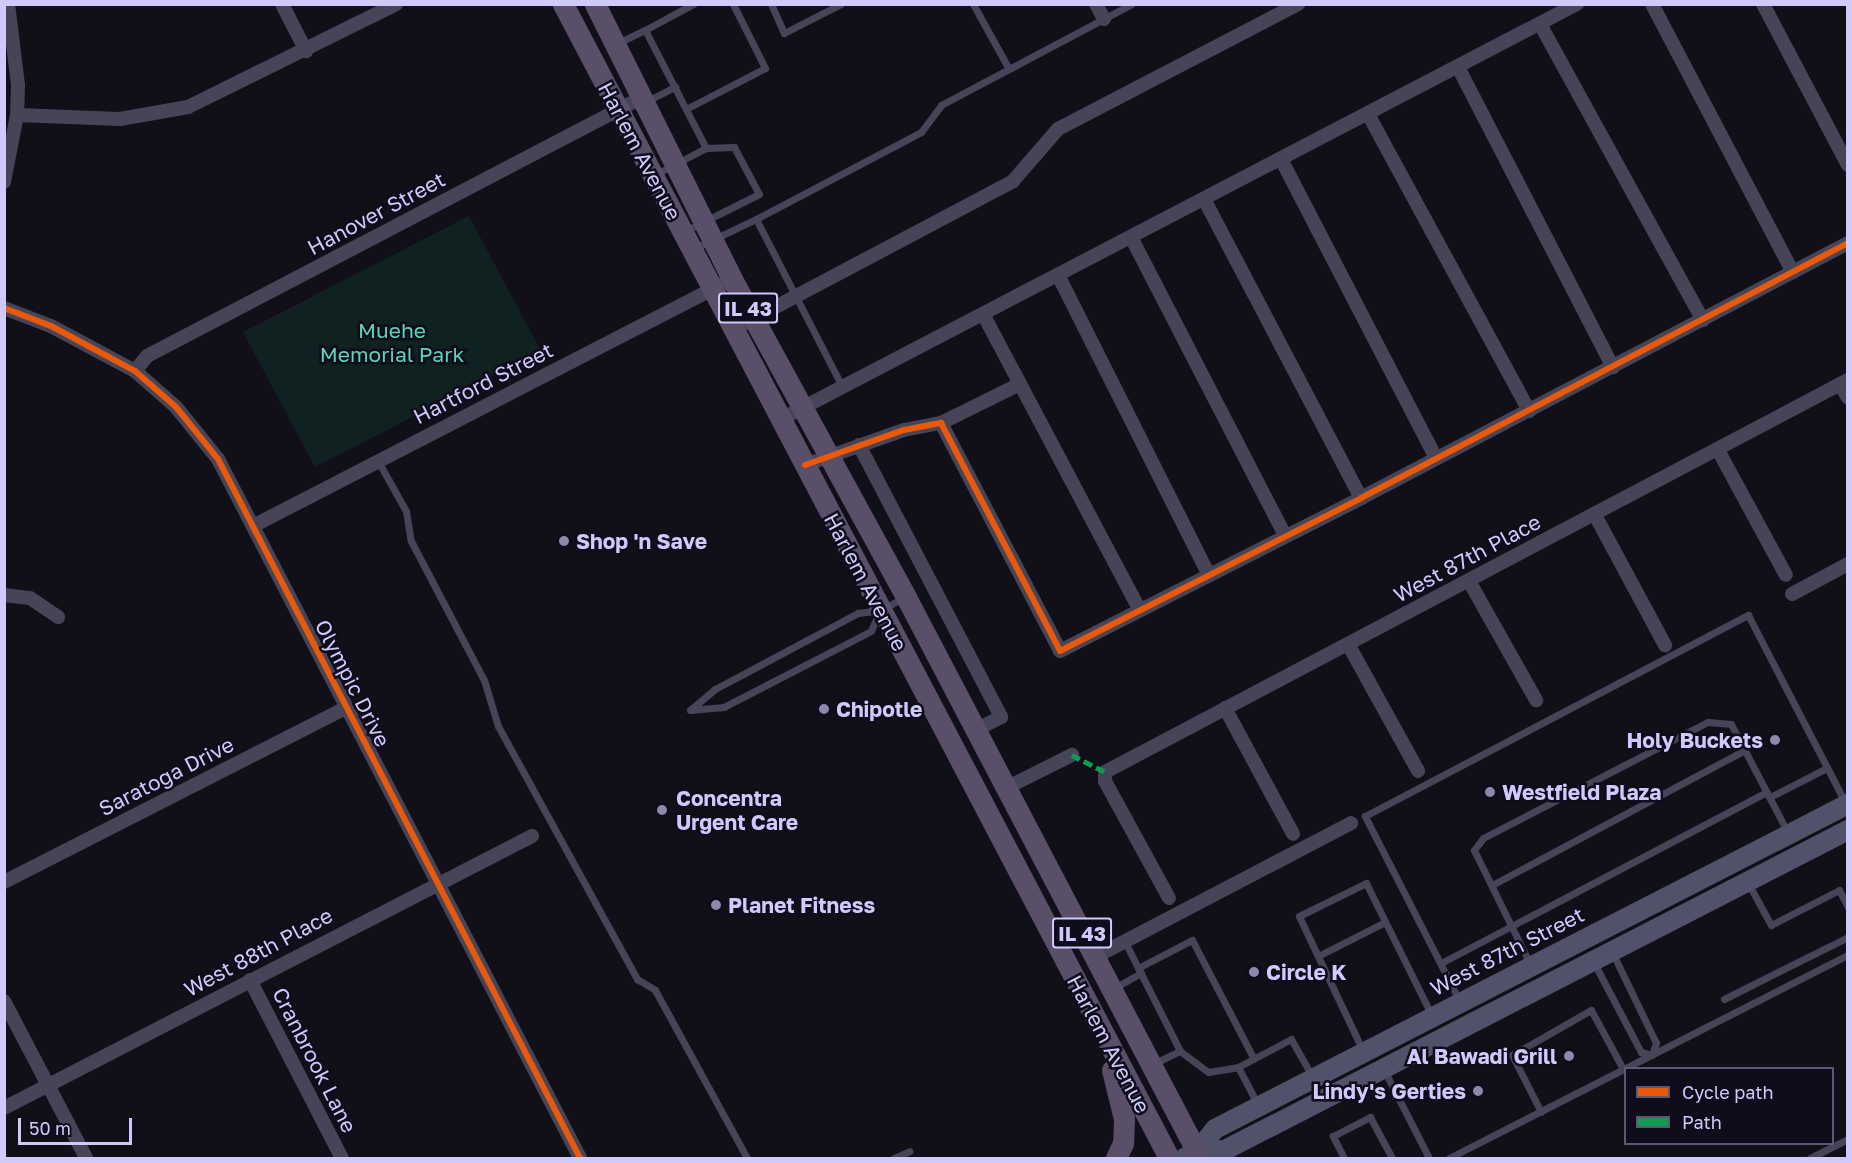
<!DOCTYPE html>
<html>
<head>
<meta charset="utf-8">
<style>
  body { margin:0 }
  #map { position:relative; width:1852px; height:1163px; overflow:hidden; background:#111018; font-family:"Golos Text",sans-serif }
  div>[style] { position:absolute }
  .green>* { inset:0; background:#102122 }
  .lane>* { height:7px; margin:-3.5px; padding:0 3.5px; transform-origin:3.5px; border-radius:3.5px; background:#464558 }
  .street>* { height:14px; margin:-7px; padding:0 7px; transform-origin:7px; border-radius:7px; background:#464558 }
  .secondary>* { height:20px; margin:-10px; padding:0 10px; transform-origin:10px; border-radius:10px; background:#52516a }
  .primary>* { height:21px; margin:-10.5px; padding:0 10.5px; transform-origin:10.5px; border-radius:10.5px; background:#594f69 }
  .quiet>* { height:4.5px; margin-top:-2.25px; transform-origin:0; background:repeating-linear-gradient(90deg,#139951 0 9px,transparent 0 13.5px) }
  .cycleway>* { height:6px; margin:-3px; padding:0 3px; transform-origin:3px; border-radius:3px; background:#e8590c }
  .dots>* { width:16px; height:16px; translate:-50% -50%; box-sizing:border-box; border:3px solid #0f0c1b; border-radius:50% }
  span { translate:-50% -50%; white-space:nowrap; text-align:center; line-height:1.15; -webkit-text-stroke:5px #0f0c1b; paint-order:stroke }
  .shield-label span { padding:2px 4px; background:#0f0c1b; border:2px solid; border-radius:4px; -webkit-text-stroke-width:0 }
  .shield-label { font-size:20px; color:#d0cafb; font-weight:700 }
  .street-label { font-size:21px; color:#d0cafb }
  .park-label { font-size:21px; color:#5ed3b6 }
  .poi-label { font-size:21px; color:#d0cafb; font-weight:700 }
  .left { translate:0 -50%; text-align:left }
  .right { translate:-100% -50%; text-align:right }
  .frame { position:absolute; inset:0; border:6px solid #d0cafb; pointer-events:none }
  .legend { position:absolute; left:1624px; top:1067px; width:210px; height:78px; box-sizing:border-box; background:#0f0c1b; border:2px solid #5c5875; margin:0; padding:8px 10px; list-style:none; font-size:18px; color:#d0cafb }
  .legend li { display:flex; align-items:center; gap:12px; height:30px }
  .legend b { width:30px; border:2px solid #5c5875 }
  .scale { position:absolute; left:18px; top:1118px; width:114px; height:27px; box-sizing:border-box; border:3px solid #d0cafb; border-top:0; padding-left:8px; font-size:18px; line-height:21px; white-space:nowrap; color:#d0cafb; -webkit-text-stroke:4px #0f0c1b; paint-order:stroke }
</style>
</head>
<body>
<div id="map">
  <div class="green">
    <i style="clip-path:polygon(469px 216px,541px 351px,315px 467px,243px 332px)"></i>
  </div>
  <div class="lane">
    <i style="left:771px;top:4px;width:32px;rotate:66deg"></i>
    <i style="left:784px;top:33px;width:64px;rotate:-27deg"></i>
    <i style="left:973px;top:4px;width:74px;rotate:61deg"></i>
    <i style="left:645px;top:30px;width:55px;rotate:-28.4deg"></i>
    <i style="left:618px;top:43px;width:30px;rotate:-26deg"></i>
    <i style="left:645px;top:30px;width:133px;rotate:62.7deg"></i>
    <i style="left:645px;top:102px;width:34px;rotate:-27deg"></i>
    <i style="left:686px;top:109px;width:89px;rotate:-27.4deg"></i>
    <i style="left:765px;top:68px;width:72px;rotate:-116.6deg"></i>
    <i style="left:656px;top:174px;width:56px;rotate:-27.5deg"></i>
    <i style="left:706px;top:148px;width:28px;rotate:-2deg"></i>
    <i style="left:734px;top:147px;width:53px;rotate:62deg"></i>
    <i style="left:759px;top:194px;width:83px;rotate:153.4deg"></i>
    <i style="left:756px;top:219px;width:187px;rotate:-27.8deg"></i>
    <i style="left:921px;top:132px;width:34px;rotate:-53deg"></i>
    <i style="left:941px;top:105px;width:216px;rotate:-27.9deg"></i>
    <i style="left:693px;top:249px;width:70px;rotate:-25.5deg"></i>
    <i style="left:756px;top:219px;width:190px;rotate:62.8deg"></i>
    <i style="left:378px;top:461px;width:57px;rotate:60.8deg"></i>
    <i style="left:406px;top:511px;width:30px;rotate:81deg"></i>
    <i style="left:411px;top:541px;width:157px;rotate:62.3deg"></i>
    <i style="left:484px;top:680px;width:48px;rotate:73.1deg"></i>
    <i style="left:498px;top:726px;width:289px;rotate:61.2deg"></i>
    <i style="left:637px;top:979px;width:21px;rotate:31deg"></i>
    <i style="left:655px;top:990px;width:192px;rotate:61.3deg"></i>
    <i style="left:878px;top:615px;width:17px;rotate:114deg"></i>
    <i style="left:871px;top:631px;width:165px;rotate:152.7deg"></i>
    <i style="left:724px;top:707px;width:34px;rotate:175deg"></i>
    <i style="left:690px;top:710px;width:33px;rotate:-40deg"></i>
    <i style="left:715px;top:689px;width:162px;rotate:-28deg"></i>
    <i style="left:858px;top:613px;width:23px;rotate:-7deg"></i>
    <i style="left:881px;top:610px;width:25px;rotate:-29deg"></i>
    <i style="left:1770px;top:797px;width:64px;rotate:-27deg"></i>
    <i style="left:1748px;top:883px;width:48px;rotate:61.3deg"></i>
    <i style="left:1771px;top:925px;width:76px;rotate:-27.2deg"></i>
    <i style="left:1839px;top:890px;width:19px;rotate:62deg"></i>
    <i style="left:1492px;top:885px;width:287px;rotate:-28.1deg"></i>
    <i style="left:1125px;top:942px;width:122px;rotate:63.2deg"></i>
    <i style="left:1180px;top:1051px;width:35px;rotate:37deg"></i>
    <i style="left:1208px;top:1072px;width:30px;rotate:-9deg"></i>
    <i style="left:1318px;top:956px;width:75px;rotate:-26.9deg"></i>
    <i style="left:1441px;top:963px;width:368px;rotate:-27.7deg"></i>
    <i style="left:1594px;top:963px;width:101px;rotate:62.2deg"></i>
    <i style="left:1641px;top:1052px;width:11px;rotate:15deg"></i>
    <i style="left:1652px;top:1055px;width:13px;rotate:-72deg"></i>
    <i style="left:1656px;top:1043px;width:101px;rotate:-115.8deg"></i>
    <i style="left:1531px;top:966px;width:129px;rotate:-116.2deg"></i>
    <i style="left:1474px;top:850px;width:15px;rotate:-53deg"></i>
    <i style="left:1483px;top:838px;width:253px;rotate:-27.3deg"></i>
    <i style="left:1708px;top:722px;width:23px;rotate:5deg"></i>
    <i style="left:1731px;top:724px;width:123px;rotate:62.4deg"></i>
    <i style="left:1138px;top:968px;width:61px;rotate:-27.4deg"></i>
    <i style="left:1192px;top:940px;width:134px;rotate:62.5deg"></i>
    <i style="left:1114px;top:988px;width:31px;rotate:-29deg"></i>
    <i style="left:1724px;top:999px;width:139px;rotate:-26.6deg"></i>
    <i style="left:1459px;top:1000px;width:207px;rotate:-117.1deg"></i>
    <i style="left:1365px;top:816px;width:433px;rotate:-27.7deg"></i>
    <i style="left:1748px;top:615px;width:211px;rotate:62.6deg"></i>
    <i style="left:1363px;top:1051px;width:149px;rotate:-115.4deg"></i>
    <i style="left:1299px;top:916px;width:75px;rotate:-26.2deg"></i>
    <i style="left:1366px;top:883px;width:148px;rotate:63.6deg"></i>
    <i style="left:1153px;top:1064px;width:30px;rotate:-26deg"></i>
    <i style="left:1384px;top:1070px;width:99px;rotate:62.9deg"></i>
    <i style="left:1258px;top:1105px;width:43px;rotate:-117.8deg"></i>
    <i style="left:1238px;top:1067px;width:60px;rotate:-27.8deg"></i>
    <i style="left:1291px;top:1039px;width:43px;rotate:60.4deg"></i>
    <i style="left:1541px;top:1112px;width:64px;rotate:-117deg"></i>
    <i style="left:1512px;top:1055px;width:91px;rotate:-29.7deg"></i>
    <i style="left:1591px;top:1010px;width:67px;rotate:61.5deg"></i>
    <i style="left:894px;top:1158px;width:17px;rotate:-24deg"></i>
    <i style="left:1344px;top:1158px;width:25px;rotate:-117deg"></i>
    <i style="left:1333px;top:1136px;width:42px;rotate:-27.2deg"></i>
    <i style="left:1370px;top:1117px;width:47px;rotate:61.8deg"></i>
    <i style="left:1449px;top:1158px;width:448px;rotate:-27deg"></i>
    <i style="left:1810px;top:1158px;width:42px;rotate:-26.6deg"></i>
  </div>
  <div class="street">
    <i style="left:282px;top:4px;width:53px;rotate:62.9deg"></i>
    <i style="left:1096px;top:4px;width:17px;rotate:62deg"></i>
    <i style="left:1652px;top:4px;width:303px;rotate:62.3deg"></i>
    <i style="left:1763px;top:4px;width:182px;rotate:62.2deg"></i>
    <i style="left:1540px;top:24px;width:338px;rotate:61.2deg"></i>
    <i style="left:1458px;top:67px;width:338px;rotate:62.7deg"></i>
    <i style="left:1368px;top:114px;width:338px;rotate:61.5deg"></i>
    <i style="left:17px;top:115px;width:103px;rotate:2.2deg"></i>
    <i style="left:120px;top:119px;width:69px;rotate:-10deg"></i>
    <i style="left:188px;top:107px;width:232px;rotate:-26.3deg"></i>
    <i style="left:1281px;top:159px;width:337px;rotate:62.6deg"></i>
    <i style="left:4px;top:182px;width:68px;rotate:-79deg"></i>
    <i style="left:17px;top:115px;width:30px;rotate:-88deg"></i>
    <i style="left:18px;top:85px;width:82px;rotate:-97deg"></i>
    <i style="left:1204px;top:199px;width:338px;rotate:62.3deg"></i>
    <i style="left:1131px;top:237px;width:336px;rotate:62.7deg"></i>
    <i style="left:1058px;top:275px;width:336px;rotate:63.3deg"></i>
    <i style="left:4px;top:308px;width:50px;rotate:21deg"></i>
    <i style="left:51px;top:326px;width:95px;rotate:28.2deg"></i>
    <i style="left:135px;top:371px;width:55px;rotate:41.3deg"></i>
    <i style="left:176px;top:407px;width:67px;rotate:51.1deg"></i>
    <i style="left:218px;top:459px;width:787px;rotate:62.62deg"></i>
    <i style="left:983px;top:314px;width:335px;rotate:62.1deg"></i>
    <i style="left:734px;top:329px;width:316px;rotate:-27.9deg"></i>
    <i style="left:1013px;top:181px;width:69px;rotate:-49.1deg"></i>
    <i style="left:1058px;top:129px;width:271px;rotate:-27.5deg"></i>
    <i style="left:135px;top:371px;width:19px;rotate:-51deg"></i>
    <i style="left:147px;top:356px;width:557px;rotate:-27.58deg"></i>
    <i style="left:1840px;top:384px;width:16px;rotate:60deg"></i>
    <i style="left:781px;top:419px;width:898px;rotate:-27.54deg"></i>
    <i style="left:941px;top:423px;width:88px;rotate:-26.3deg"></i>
    <i style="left:859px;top:445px;width:307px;rotate:62.4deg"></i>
    <i style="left:1001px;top:717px;width:28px;rotate:153deg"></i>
    <i style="left:1718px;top:450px;width:142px;rotate:61.5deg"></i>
    <i style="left:805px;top:465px;width:105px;rotate:-19.5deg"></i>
    <i style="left:904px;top:430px;width:38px;rotate:-11deg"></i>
    <i style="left:941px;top:423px;width:257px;rotate:62.4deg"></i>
    <i style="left:1060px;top:651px;width:338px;rotate:-26.9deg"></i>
    <i style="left:1361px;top:498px;width:550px;rotate:-27.64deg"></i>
    <i style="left:1595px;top:515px;width:148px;rotate:61.7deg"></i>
    <i style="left:253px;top:526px;width:539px;rotate:-27.28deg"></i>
    <i style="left:1469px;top:581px;width:137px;rotate:60.6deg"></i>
    <i style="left:1792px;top:594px;width:64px;rotate:-28.2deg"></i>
    <i style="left:4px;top:595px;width:26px;rotate:7deg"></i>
    <i style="left:30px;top:598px;width:34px;rotate:34deg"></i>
    <i style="left:1348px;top:644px;width:145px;rotate:61.1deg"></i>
    <i style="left:1225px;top:708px;width:143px;rotate:61.6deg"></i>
    <i style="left:1006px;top:788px;width:74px;rotate:-26.6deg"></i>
    <i style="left:4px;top:882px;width:385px;rotate:-27deg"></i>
    <i style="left:1169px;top:898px;width:133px;rotate:-118.7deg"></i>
    <i style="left:1105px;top:781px;width:9px;rotate:-90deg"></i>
    <i style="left:1105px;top:772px;width:840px;rotate:-27.82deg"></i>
    <i style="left:1095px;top:957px;width:289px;rotate:-27.6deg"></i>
    <i style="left:250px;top:980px;width:200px;rotate:62.7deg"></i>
    <i style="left:4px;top:1001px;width:177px;rotate:62.4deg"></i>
    <i style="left:4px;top:1108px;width:594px;rotate:-27.26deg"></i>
  </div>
  <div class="secondary">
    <i style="left:1197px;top:1152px;width:28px;rotate:-4deg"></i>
    <i style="left:1225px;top:1150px;width:700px;rotate:-27.19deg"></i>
    <i style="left:1184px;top:1158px;width:14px;rotate:-25deg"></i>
    <i style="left:1197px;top:1152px;width:29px;rotate:-52deg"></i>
    <i style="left:1215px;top:1129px;width:712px;rotate:-27.18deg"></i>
  </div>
  <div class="primary">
    <i style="left:563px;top:4px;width:1303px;rotate:62.29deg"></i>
    <i style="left:595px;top:4px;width:307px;rotate:63.5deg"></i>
    <i style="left:732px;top:279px;width:362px;rotate:61.3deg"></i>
    <i style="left:906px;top:597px;width:633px;rotate:62.34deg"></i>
    <i style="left:1112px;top:1070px;width:50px;rotate:76.2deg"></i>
    <i style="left:1124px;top:1119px;width:24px;rotate:92deg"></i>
    <i style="left:1123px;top:1143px;width:17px;rotate:115deg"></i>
  </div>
  <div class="quiet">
    <i style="left:1072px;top:755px;width:37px;rotate:27deg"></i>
  </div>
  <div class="cycleway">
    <i style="left:4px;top:308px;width:50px;rotate:21deg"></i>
    <i style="left:51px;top:326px;width:95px;rotate:28.2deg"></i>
    <i style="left:135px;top:371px;width:55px;rotate:41.3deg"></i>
    <i style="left:176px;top:407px;width:67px;rotate:51.1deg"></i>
    <i style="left:218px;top:459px;width:787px;rotate:62.62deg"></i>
    <i style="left:805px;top:465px;width:105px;rotate:-19.5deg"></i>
    <i style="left:904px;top:430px;width:38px;rotate:-11deg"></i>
    <i style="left:941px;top:423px;width:257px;rotate:62.4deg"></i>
    <i style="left:1060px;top:651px;width:338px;rotate:-26.9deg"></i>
    <i style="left:1361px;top:498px;width:550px;rotate:-27.64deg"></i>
  </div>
  <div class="dots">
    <i style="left:564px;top:541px;background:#8d89ac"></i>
    <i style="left:824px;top:709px;background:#8d89ac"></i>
    <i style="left:1775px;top:740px;background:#8d89ac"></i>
    <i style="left:1490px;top:792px;background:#8d89ac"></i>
    <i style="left:662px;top:810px;background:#8d89ac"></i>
    <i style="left:716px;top:905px;background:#8d89ac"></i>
    <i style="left:1254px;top:972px;background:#8d89ac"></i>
    <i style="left:1569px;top:1056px;background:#8d89ac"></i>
    <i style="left:1478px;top:1091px;background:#8d89ac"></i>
  </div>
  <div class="shield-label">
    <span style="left:748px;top:308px">IL 43</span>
    <span style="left:1082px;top:933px">IL 43</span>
  </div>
  <div class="street-label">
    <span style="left:640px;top:151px;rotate:62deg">Harlem Avenue</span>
    <span style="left:376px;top:213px;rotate:-28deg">Hanover Street</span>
    <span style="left:483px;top:383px;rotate:-27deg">Hartford Street</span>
    <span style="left:1467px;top:558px;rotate:-28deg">West 87th Place</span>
    <span style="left:866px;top:582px;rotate:62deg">Harlem Avenue</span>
    <span style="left:353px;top:683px;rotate:63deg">Olympic Drive</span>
    <span style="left:166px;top:776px;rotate:-27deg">Saratoga Drive</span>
    <span style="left:1507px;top:951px;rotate:-27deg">West 87th Street</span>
    <span style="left:258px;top:952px;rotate:-28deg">West 88th Place</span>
    <span style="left:1109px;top:1044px;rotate:62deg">Harlem Avenue</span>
    <span style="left:315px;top:1060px;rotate:63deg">Cranbrook Lane</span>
  </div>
  <div class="park-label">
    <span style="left:392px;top:342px">Muehe<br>Memorial Park</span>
  </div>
  <div class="poi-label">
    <span class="left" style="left:576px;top:541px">Shop 'n Save</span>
    <span class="left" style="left:836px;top:709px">Chipotle</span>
    <span class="right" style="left:1763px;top:740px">Holy Buckets</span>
    <span class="left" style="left:1502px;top:792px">Westfield Plaza</span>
    <span class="left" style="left:676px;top:810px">Concentra<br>Urgent Care</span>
    <span class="left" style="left:728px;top:905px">Planet Fitness</span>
    <span class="left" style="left:1266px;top:972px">Circle K</span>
    <span class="right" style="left:1557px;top:1056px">Al Bawadi Grill</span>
    <span class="right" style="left:1466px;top:1091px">Lindy's Gerties</span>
  </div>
  <div class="frame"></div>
  <ul class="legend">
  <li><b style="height:8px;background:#e8590c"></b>Cycle path</li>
  <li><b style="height:8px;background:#139951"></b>Path</li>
  </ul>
  <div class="scale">50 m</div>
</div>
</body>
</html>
